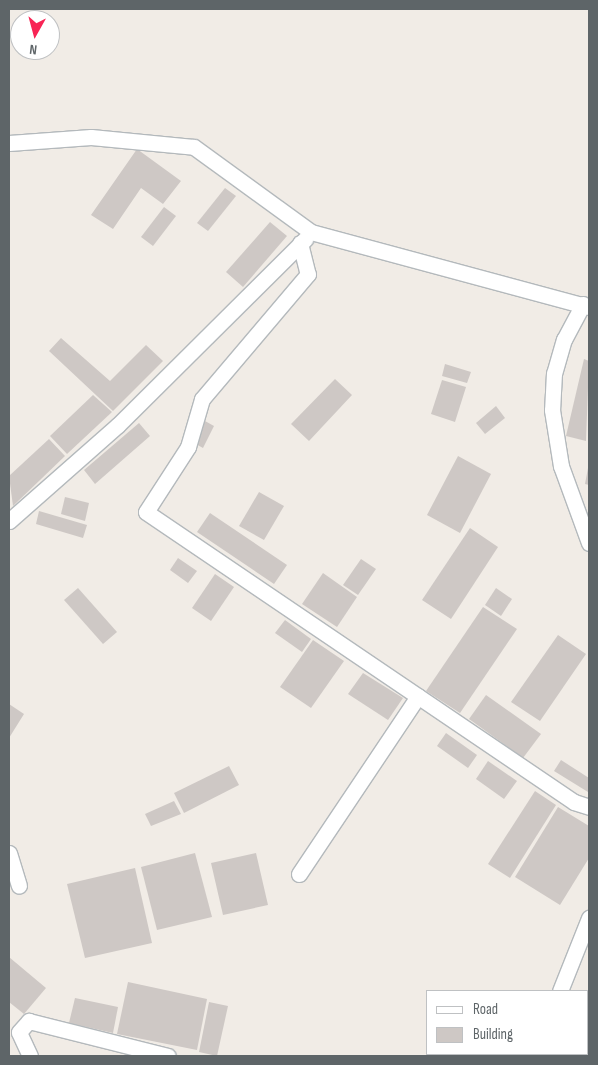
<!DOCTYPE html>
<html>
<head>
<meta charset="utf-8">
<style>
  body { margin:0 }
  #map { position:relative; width:598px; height:1065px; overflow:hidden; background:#f1ece6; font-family:"Sofia Sans Condensed",sans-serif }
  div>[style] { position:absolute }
  .building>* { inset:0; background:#cec8c5 }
  .roads { filter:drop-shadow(1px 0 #b4b9bc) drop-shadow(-1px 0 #b4b9bc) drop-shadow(0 1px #b4b9bc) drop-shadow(0 -1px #b4b9bc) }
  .minor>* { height:15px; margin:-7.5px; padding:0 7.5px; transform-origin:7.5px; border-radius:7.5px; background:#fff }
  span { translate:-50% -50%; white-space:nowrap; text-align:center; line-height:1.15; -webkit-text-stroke:4.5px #fff; paint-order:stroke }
  .frame { position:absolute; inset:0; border:10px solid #5e6568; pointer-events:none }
  .legend { position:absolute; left:426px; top:990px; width:162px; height:65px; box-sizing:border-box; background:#fff; border:1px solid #bfc1c3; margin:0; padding:6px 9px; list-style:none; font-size:15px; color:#5e6568 }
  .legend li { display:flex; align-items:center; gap:10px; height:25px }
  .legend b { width:25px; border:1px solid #bfc1c3 }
  .north { position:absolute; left:10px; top:10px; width:50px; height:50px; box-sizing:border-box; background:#fff; border:1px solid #bfc1c3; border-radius:50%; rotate:187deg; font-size:14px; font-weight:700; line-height:20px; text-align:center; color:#5e6568 }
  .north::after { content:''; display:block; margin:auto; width:18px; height:22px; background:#f82555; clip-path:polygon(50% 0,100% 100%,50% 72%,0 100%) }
</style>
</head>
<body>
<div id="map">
  <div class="building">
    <i style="clip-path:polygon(137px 149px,181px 181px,163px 204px,141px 188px,113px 229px,91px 215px)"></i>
    <i style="clip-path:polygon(225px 188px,236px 196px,208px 231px,197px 223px)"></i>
    <i style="clip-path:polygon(164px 207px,176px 216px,153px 246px,141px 237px)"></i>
    <i style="clip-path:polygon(270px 222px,287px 236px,243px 287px,226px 272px)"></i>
    <i style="clip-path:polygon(61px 338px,110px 381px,146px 345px,163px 361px,113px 411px,49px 351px)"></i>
    <i style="clip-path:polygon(584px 359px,589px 361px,586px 441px,566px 436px)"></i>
    <i style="clip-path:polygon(445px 364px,471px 372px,467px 383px,442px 376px)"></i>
    <i style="clip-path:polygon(335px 379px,352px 395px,309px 441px,291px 424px)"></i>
    <i style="clip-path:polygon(442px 380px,466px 387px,455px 422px,431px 414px)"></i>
    <i style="clip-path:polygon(93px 395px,112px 412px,67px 454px,50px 436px)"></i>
    <i style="clip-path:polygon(496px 406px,505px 418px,485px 434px,476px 423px)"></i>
    <i style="clip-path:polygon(205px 421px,214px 426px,203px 448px,194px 443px)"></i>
    <i style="clip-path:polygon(139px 423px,150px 436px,95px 484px,84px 470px)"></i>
    <i style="clip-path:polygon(49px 439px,65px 456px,13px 506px,9px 476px)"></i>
    <i style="clip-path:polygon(458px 456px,491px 474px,460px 533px,427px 515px)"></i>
    <i style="clip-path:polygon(588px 468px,589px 468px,589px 485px,585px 484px)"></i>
    <i style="clip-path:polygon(259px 492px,284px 506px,264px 540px,239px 526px)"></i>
    <i style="clip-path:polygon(65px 497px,89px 503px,85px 521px,61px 514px)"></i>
    <i style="clip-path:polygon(39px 511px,87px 525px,83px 538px,36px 524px)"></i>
    <i style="clip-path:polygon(210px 513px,287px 565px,274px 584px,197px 532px)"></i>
    <i style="clip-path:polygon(470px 528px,498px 547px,451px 619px,422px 600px)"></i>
    <i style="clip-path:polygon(178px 558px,197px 571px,188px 583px,170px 570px)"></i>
    <i style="clip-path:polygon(361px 559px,376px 569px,358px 595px,343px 585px)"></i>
    <i style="clip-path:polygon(323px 573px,357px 597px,337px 627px,302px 604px)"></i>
    <i style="clip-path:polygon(215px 574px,234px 587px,211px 621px,192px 608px)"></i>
    <i style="clip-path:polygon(78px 588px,117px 632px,103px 644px,64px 600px)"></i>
    <i style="clip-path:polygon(496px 588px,512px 599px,501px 616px,485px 605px)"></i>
    <i style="clip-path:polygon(483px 607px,517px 629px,460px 713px,426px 691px)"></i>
    <i style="clip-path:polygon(285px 620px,311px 639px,302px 652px,275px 633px)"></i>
    <i style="clip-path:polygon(558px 635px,586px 654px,540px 721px,511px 702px)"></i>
    <i style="clip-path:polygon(313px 640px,344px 661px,311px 708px,280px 687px)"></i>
    <i style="clip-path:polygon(363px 673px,403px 698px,388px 720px,348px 694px)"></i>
    <i style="clip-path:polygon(486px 695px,541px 734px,523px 758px,469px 719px)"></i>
    <i style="clip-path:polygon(9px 704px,24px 714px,9px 738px)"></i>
    <i style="clip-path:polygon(446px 733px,477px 755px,468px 768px,437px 746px)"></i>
    <i style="clip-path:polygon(561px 760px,589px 778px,588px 792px,554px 771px)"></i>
    <i style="clip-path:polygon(488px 761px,517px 781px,504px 799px,476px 779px)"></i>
    <i style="clip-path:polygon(229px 766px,239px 785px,184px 813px,174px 793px)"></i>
    <i style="clip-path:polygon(535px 791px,556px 805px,510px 878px,488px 864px)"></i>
    <i style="clip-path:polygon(174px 801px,181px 814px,151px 826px,145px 814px)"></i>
    <i style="clip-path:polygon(558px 807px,589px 826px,589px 858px,560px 905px,515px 877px)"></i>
    <i style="clip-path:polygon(195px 853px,212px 917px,157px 930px,141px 867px)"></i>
    <i style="clip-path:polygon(256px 853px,268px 905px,223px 915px,211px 863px)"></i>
    <i style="clip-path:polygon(135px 868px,152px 943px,85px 958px,67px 884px)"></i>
    <i style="clip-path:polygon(9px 957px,46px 988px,24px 1014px,9px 1002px)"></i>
    <i style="clip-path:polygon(128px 982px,207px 999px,197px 1050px,117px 1034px)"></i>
    <i style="clip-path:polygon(75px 998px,118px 1007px,113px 1033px,69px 1023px)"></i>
    <i style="clip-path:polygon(209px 1002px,228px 1006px,217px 1056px,199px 1052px)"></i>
  </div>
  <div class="roads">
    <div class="minor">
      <i style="left:9px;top:143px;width:82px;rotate:-4.2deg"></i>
      <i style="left:91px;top:137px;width:103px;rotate:5.5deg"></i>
      <i style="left:194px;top:147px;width:145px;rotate:36deg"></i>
      <i style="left:311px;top:232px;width:288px;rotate:15.1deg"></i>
      <i style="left:300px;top:243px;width:32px;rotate:76deg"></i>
      <i style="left:308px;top:274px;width:164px;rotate:130.3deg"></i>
      <i style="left:202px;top:399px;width:50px;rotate:106.3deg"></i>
      <i style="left:188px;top:447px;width:77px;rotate:122.9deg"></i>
      <i style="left:146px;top:512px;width:517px;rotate:34.12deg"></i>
      <i style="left:574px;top:802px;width:16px;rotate:18deg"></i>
      <i style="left:583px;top:304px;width:40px;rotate:118deg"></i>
      <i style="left:564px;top:339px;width:35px;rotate:106deg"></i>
      <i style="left:554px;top:373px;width:37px;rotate:93deg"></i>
      <i style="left:552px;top:410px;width:57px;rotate:80.9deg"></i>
      <i style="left:561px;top:466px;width:82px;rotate:70deg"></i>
      <i style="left:9px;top:521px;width:145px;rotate:-41.4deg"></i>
      <i style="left:118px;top:425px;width:264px;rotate:-44.8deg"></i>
      <i style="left:9px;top:853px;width:34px;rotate:73deg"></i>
      <i style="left:299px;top:874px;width:214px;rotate:-56.2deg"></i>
      <i style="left:560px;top:991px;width:79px;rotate:-68.3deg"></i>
      <i style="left:30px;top:1056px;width:26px;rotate:-115deg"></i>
      <i style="left:19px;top:1032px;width:15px;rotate:-48deg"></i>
      <i style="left:29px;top:1021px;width:143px;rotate:14.1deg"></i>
      <i style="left:532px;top:1056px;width:2px;rotate:-63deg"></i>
    </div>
  </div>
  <div class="frame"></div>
  <ul class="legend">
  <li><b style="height:6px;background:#fff"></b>Road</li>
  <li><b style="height:14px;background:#cec8c5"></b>Building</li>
  </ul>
  <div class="north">N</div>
</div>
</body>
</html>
